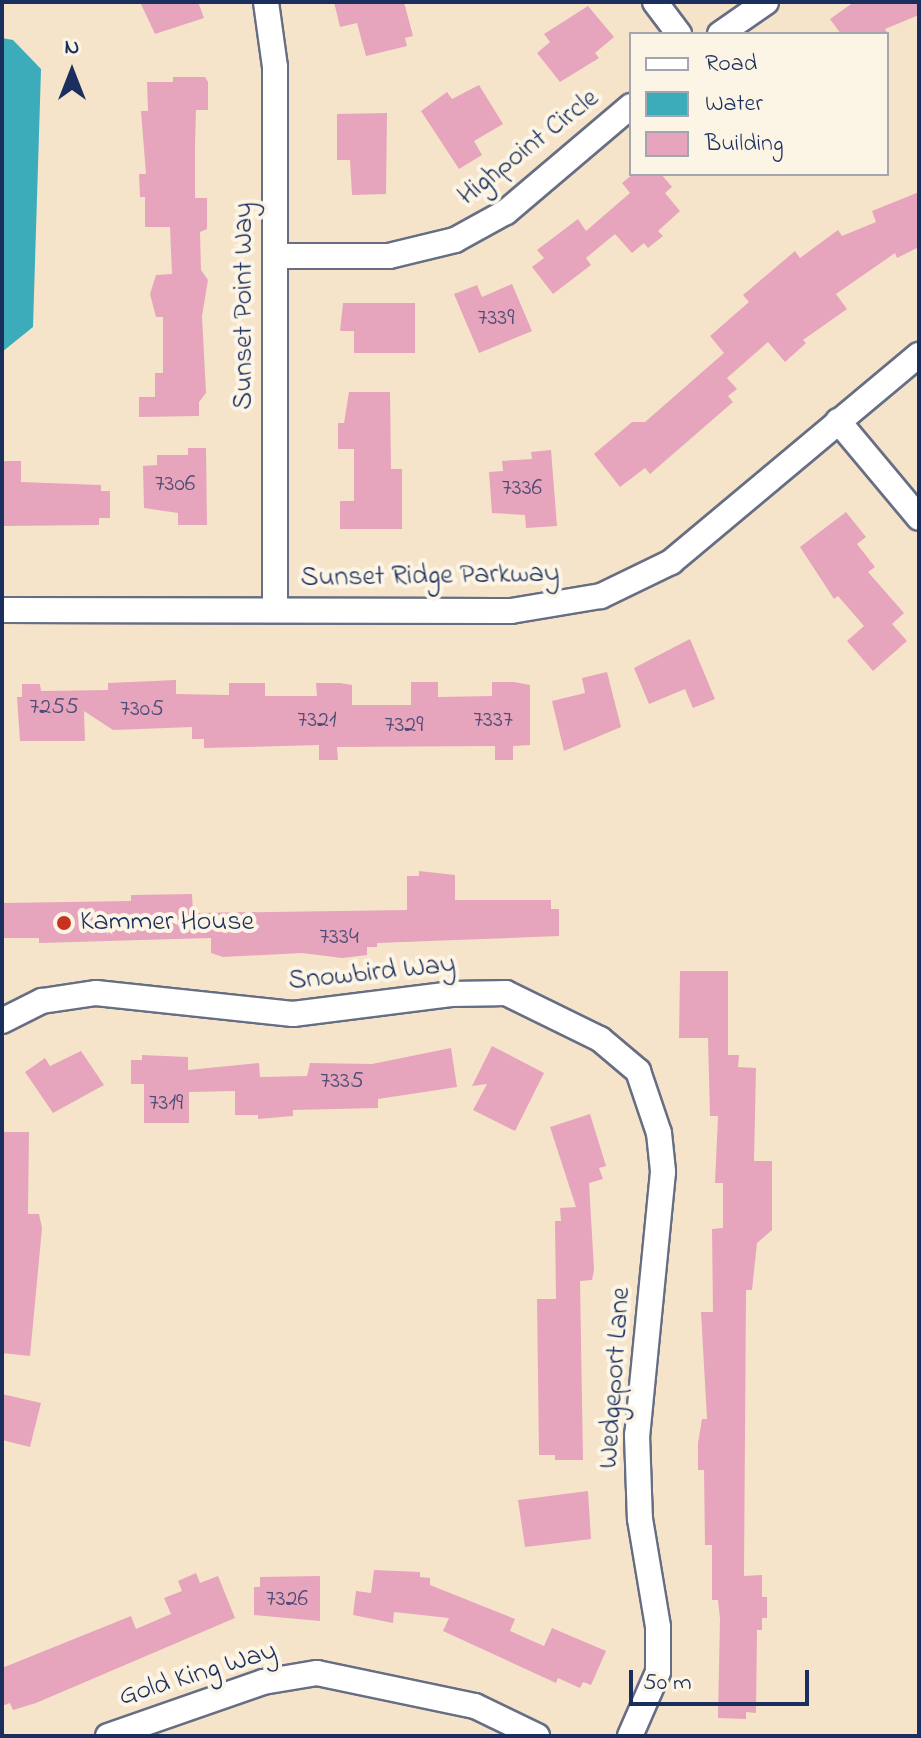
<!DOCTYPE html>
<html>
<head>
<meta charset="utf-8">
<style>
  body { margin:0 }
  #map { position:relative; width:921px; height:1738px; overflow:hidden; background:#f5e4ca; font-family:"Indie Flower",sans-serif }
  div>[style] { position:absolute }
  .water>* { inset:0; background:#3dacba }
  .building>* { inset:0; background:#e6a5bc }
  .roads { filter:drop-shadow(2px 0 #676e84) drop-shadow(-2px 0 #676e84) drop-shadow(0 2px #676e84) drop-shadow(0 -2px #676e84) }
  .street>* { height:24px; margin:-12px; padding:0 12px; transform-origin:12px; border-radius:12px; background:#fff }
  .dots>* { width:22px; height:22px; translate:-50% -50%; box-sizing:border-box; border:4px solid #fcf5e5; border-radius:50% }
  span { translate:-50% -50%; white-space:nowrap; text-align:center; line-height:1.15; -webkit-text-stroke:8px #fcf5e5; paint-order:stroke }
  .number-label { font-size:24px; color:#4e4c76 }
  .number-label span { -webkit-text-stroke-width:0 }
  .street-label { font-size:28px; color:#1b2f5e }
  .poi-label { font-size:28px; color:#1b2f5e }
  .left { translate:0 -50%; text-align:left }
  .frame { position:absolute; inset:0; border:4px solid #1b2f5e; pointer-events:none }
  .legend { position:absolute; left:629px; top:32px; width:260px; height:144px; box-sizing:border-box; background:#fcf5e5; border:2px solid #a2a6af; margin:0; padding:10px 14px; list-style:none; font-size:24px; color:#1b2f5e }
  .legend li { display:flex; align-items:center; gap:16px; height:40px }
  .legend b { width:40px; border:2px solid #a2a6af }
  .north { position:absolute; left:32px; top:32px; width:80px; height:80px; -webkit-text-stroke:6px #fcf5e5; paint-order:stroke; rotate:0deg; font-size:22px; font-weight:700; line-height:32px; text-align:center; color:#1b2f5e }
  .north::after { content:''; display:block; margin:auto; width:28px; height:36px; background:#1b2f5e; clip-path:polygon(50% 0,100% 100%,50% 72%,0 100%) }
  .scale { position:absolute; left:629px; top:1670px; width:180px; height:36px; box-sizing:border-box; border:4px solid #1b2f5e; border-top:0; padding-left:10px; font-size:24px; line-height:28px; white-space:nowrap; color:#1b2f5e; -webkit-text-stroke:6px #fcf5e5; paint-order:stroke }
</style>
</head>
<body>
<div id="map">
  <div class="water">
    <i style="clip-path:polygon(2px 38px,13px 40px,41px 69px,33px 327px,2px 352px)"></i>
  </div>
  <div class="building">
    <i style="clip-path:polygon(140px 2px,198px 2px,204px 18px,155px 34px)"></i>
    <i style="clip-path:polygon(334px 2px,404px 2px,413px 36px,405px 38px,407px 46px,366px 56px,357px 23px,340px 27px)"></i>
    <i style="clip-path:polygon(854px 2px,919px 2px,919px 15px,885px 29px,888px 34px,841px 34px,830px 19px)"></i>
    <i style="clip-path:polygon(588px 6px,614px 37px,595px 53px,599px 58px,560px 82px,537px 53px,550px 42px,544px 34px)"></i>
    <i style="clip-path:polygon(173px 77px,205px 77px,208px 82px,208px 110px,196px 110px,195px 147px,195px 198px,207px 198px,207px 229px,200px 232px,201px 270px,208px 280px,202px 316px,206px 393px,199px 402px,199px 416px,139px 417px,139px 397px,155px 397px,155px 373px,163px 373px,163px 317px,156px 317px,150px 294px,156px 275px,172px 274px,170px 227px,145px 227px,145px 197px,140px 197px,139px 174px,146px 174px,141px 111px,148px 111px,147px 82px,173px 82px)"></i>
    <i style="clip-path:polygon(479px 85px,503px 124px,474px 141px,482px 155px,459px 169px,421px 111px,447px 92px,452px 99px)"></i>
    <i style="clip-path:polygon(387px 113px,386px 194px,352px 195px,350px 160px,337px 160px,337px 114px)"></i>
    <i style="clip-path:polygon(633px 174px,661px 174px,672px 187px,665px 193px,680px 211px,658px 231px,663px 236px,648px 248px,644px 243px,632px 253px,615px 234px,586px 258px,591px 265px,553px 294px,532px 267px,544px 258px,537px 250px,578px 219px,586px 231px,630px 193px,622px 183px)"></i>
    <i style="clip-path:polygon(919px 192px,919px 247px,897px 258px,895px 253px,836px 294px,847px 309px,803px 340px,806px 343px,785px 362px,768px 342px,727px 378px,737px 389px,728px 396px,733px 402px,650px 474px,645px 468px,620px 487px,594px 454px,632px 422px,645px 422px,724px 353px,710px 336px,749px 302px,743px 295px,795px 251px,800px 258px,838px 230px,842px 236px,876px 222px,872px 211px)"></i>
    <i style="clip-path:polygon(512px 284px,532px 331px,479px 353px,454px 294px,477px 285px,482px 297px)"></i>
    <i style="clip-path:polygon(343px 303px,415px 303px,415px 353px,354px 353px,354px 331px,340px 331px)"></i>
    <i style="clip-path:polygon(349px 392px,390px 392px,391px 469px,402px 469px,402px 529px,340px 529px,340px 501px,354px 501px,354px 449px,338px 449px,338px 423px,344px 423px)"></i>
    <i style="clip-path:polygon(188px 448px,206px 448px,207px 525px,178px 525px,178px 513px,144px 508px,143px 466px,157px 465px,157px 455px,188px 455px)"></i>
    <i style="clip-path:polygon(551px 450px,557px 526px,526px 528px,525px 515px,492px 513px,489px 472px,503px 471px,502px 461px,532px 459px,531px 452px)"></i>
    <i style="clip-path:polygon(2px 461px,21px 461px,21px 482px,101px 485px,101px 491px,110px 491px,110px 518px,99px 518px,99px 525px,2px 526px)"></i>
    <i style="clip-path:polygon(846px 512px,866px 537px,857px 544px,875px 567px,868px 572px,904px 613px,892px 624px,907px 641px,873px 671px,847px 641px,864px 626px,838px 596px,834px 599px,800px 547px)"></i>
    <i style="clip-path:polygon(690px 639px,715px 699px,693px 708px,685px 689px,649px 704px,634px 668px)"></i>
    <i style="clip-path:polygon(607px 672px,621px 727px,564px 751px,552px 701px,585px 693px,582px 678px)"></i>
    <i style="clip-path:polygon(176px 680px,176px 694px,229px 695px,229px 683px,265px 683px,265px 696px,317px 696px,316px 683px,340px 683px,352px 685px,352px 705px,411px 705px,411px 682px,438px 682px,438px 697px,492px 696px,492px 682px,514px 682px,530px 685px,530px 745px,513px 746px,513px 760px,495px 760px,495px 746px,337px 747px,338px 760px,319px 760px,319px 745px,204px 748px,204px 739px,192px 739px,192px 727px,113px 730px,84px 711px,85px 741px,20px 741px,17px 697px,22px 697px,22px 684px,40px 684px,41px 691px,108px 690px,108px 683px)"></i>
    <i style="clip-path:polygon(419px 871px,455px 875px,455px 900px,551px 900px,551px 909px,559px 909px,559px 936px,377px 943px,377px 947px,367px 947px,367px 955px,342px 958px,302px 953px,223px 957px,211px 953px,211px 938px,39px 943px,39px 938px,2px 938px,2px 903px,131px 901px,131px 895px,192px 894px,193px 913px,407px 910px,407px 876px,419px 876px)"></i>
    <i style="clip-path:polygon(680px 971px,728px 971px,728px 1055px,739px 1055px,738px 1067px,756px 1068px,754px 1161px,772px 1161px,772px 1230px,757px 1243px,752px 1290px,746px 1290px,744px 1576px,762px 1575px,762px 1597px,767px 1597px,767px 1618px,762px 1618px,762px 1630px,757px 1630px,756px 1713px,746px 1712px,746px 1719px,718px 1718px,720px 1619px,718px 1600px,712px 1600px,712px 1545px,705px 1545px,704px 1470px,698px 1470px,698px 1443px,702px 1419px,707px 1419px,701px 1312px,713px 1312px,712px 1229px,723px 1228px,723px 1183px,715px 1183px,718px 1116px,710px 1116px,708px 1038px,679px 1038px)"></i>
    <i style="clip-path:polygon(492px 1046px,544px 1073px,515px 1131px,473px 1110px,487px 1084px,472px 1086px)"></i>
    <i style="clip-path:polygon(451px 1048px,457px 1087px,378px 1099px,378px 1108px,293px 1110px,293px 1116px,258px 1119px,258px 1115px,235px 1115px,235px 1091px,189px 1092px,189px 1123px,144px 1123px,144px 1084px,131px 1084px,131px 1060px,142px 1060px,142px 1055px,188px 1057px,188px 1070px,259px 1063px,260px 1077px,307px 1076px,310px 1063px,372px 1064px)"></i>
    <i style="clip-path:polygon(81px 1051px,104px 1085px,53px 1113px,25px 1072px,45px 1058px,50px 1066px)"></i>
    <i style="clip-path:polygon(590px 1114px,606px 1166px,599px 1168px,603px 1179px,589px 1183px,594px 1270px,592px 1280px,580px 1281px,583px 1460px,555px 1460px,555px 1455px,539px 1455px,537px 1299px,556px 1299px,555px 1221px,561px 1221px,560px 1208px,576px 1207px,550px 1127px)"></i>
    <i style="clip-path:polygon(2px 1132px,29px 1132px,28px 1214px,39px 1214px,42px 1228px,30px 1356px,2px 1353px)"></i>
    <i style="clip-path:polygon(2px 1394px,41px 1403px,30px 1447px,2px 1440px)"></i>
    <i style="clip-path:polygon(588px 1491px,591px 1539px,525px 1547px,518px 1500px)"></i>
    <i style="clip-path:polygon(374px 1570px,420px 1572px,420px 1577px,430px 1578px,430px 1585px,515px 1619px,510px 1631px,544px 1646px,552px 1628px,606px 1651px,591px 1685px,583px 1682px,580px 1688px,558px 1678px,556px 1683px,443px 1631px,449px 1618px,394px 1612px,393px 1623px,353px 1615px,356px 1591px,371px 1593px)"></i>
    <i style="clip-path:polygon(196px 1573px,200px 1583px,218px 1576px,235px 1618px,36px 1703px,13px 1710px,10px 1703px,2px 1706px,2px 1668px,131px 1616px,136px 1629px,171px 1614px,164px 1598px,182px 1591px,178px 1581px)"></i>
    <i style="clip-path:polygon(320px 1576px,320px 1621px,254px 1615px,254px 1587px,260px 1587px,260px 1577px)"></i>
  </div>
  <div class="roads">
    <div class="street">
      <i style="left:266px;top:2px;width:66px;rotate:82.1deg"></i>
      <i style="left:275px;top:67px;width:543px;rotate:90deg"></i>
      <i style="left:655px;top:2px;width:40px;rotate:53deg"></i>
      <i style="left:720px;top:34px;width:56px;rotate:-34.8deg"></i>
      <i style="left:275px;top:256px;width:114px"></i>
      <i style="left:389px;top:256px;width:68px;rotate:-13.6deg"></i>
      <i style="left:455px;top:240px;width:58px;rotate:-28.8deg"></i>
      <i style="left:506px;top:212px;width:164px;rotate:-40.3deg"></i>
      <i style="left:838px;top:421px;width:126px;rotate:50.1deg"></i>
      <i style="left:2px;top:610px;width:509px;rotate:0.11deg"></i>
      <i style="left:511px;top:611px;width:91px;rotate:-9.5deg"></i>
      <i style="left:601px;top:596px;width:78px;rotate:-25.9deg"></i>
      <i style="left:671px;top:562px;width:323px;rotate:-39.9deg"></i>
      <i style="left:2px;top:1021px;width:45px;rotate:-26.6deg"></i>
      <i style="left:42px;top:1001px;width:55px;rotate:-8.4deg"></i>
      <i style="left:96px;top:993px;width:198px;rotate:6.1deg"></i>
      <i style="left:293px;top:1014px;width:159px;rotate:-7.2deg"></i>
      <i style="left:451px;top:994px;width:55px;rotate:-1deg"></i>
      <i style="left:506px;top:993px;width:105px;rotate:26.1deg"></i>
      <i style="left:600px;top:1039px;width:50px;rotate:40.1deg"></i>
      <i style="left:638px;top:1071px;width:65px;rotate:71.3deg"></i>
      <i style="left:659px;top:1133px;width:39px;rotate:84deg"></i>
      <i style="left:663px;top:1172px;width:264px;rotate:95.6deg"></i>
      <i style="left:637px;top:1435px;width:84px;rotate:88deg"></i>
      <i style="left:640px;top:1519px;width:109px;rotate:80.5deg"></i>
      <i style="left:658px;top:1627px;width:45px;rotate:90deg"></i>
      <i style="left:658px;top:1672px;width:70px;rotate:113.6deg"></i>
      <i style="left:108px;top:1736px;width:164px;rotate:-19.2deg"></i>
      <i style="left:263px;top:1682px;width:55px;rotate:-9.5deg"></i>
      <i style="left:317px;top:1673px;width:161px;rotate:11.8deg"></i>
      <i style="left:475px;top:1706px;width:69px;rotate:25.8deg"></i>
    </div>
  </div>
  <div class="dots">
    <i style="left:64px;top:923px;background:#c8321e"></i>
  </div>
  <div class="number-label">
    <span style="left:496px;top:319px">7339</span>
    <span style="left:175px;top:485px">7306</span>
    <span style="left:522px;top:489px">7336</span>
    <span style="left:54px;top:708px">7255</span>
    <span style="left:142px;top:710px">7305</span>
    <span style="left:317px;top:721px">7321</span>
    <span style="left:493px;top:721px">7337</span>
    <span style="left:404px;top:726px">7329</span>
    <span style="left:339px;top:938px">7334</span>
    <span style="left:342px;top:1082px">7335</span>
    <span style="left:166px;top:1104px">7319</span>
    <span style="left:287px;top:1600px">7326</span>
  </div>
  <div class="street-label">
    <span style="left:529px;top:148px;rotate:-38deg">Highpoint Circle</span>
    <span style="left:245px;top:306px;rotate:-90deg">Sunset Point Way</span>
    <span style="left:430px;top:577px;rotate:-1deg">Sunset Ridge Parkway</span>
    <span style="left:372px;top:974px;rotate:-6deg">Snowbird Way</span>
    <span style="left:616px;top:1378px;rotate:-86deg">Wedgeport Lane</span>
    <span style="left:198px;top:1675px;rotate:-17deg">Gold King Way</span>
  </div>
  <div class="poi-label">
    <span class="left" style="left:80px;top:923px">Kammer House</span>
  </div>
  <div class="frame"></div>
  <ul class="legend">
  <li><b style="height:10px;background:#fff"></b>Road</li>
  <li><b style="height:22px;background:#3dacba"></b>Water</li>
  <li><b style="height:22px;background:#e6a5bc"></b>Building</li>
  </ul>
  <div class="north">N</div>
  <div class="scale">50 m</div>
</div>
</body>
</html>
